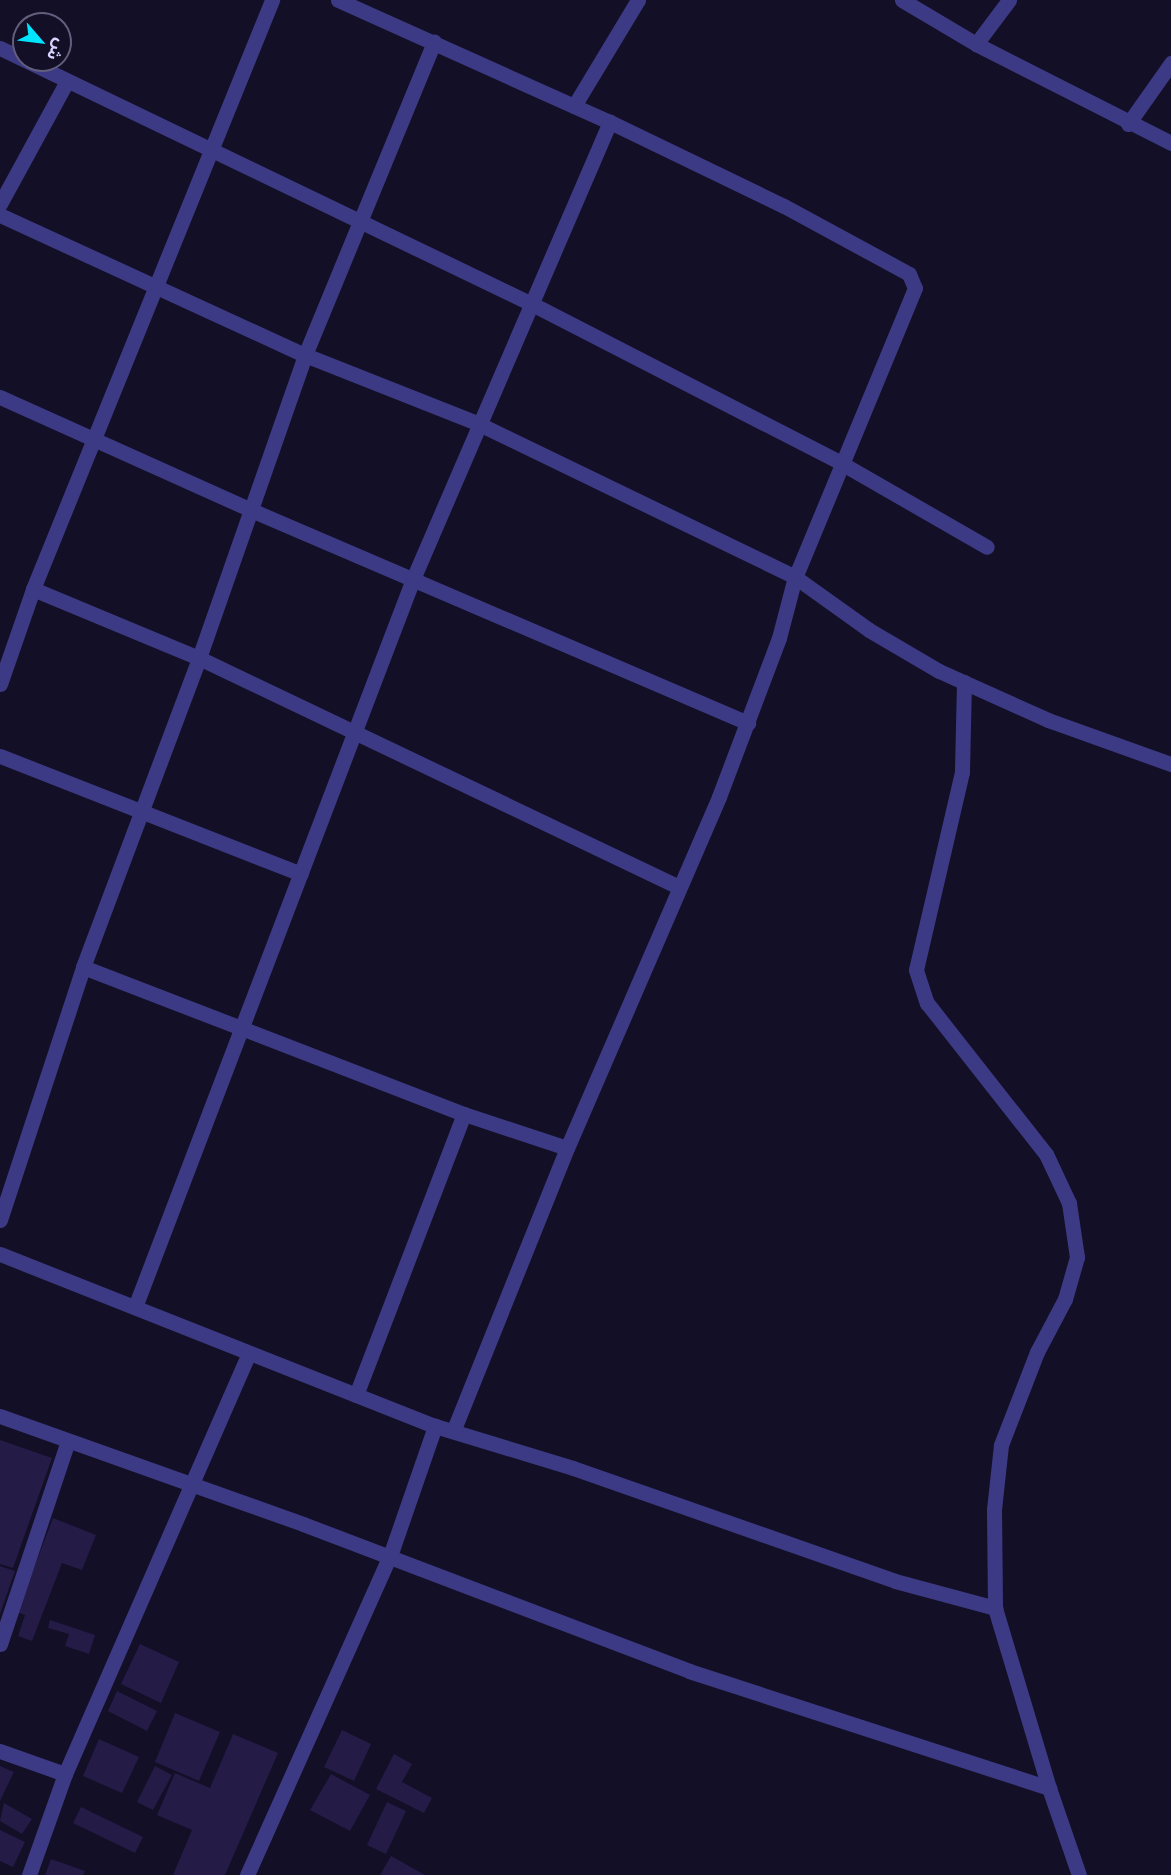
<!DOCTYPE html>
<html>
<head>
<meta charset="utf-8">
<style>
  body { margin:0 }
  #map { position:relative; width:1171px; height:1875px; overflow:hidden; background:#130f26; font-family:"Fira Sans Condensed","Noto Sans Arabic",sans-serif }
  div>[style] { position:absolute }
  .building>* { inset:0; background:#241b47 }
  .minor>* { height:15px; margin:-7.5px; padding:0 7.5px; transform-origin:7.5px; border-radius:7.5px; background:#3d3a85 }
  span { translate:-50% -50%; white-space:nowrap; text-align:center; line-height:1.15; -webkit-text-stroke:5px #130f26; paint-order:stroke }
  .north { position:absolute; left:12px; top:12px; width:60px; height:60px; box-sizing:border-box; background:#130f26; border:2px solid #625e7d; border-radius:50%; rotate:118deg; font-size:16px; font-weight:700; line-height:24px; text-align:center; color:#d9d4ff }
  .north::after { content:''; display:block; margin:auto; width:21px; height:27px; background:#00e5ff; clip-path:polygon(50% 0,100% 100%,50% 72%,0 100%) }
</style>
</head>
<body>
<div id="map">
  <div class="building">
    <i style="clip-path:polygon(0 1440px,52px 1458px,13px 1568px,0 1564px)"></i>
    <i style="clip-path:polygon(53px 1518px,96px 1535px,82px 1570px,62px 1563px,32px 1641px,18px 1636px,25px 1615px,17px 1612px)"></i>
    <i style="clip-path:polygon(0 1566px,15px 1571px,0 1614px)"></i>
    <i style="clip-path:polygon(50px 1620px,95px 1635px,89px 1654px,65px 1646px,69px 1634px,48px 1628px)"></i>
    <i style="clip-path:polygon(140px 1644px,179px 1662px,161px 1703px,121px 1684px)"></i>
    <i style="clip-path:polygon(117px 1691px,157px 1711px,147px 1731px,108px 1711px)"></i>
    <i style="clip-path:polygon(175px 1713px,220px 1732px,199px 1781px,155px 1762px)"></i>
    <i style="clip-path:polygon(342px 1730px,371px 1744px,354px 1781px,324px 1767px)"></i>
    <i style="clip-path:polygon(233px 1734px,278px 1753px,225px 1875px,173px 1875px,192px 1830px,157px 1815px,175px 1773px,210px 1788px)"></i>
    <i style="clip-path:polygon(99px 1739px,139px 1757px,122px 1793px,83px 1776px)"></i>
    <i style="clip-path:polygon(394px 1754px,412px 1764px,402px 1782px,432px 1798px,424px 1813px,376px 1789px)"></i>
    <i style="clip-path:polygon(0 1766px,14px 1772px,0 1801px)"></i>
    <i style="clip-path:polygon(155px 1766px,172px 1775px,153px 1810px,137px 1802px)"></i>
    <i style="clip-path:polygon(331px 1774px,370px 1795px,350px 1831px,310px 1810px)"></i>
    <i style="clip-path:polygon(387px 1802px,406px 1811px,386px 1854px,367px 1845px)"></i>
    <i style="clip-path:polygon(4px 1803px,32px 1819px,22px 1834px,0 1821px)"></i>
    <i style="clip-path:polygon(81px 1807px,143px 1837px,135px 1853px,73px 1823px)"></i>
    <i style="clip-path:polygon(0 1830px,25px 1842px,13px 1867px,0 1861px)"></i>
    <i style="clip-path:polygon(391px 1856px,425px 1875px,380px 1875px)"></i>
    <i style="clip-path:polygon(51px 1859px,85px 1871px,83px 1875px,45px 1875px)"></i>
  </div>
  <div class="minor">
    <i style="left:338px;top:0;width:298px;rotate:24.2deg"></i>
    <i style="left:610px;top:122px;width:193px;rotate:25.8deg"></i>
    <i style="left:784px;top:206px;width:142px;rotate:28.5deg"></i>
    <i style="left:909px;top:274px;width:15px;rotate:67deg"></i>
    <i style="left:915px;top:288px;width:313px;rotate:112.5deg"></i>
    <i style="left:795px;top:577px;width:63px;rotate:104.7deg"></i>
    <i style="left:779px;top:638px;width:170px;rotate:110.7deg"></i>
    <i style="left:719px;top:797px;width:382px;rotate:113.4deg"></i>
    <i style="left:567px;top:1148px;width:305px;rotate:111.9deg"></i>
    <i style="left:902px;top:0;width:86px;rotate:30.7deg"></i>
    <i style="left:976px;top:44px;width:219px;rotate:26.9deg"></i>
    <i style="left:976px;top:44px;width:55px;rotate:-53.1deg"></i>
    <i style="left:0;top:48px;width:593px;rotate:25.7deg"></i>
    <i style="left:534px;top:305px;width:345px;rotate:27.2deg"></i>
    <i style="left:841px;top:463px;width:168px;rotate:29.9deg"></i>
    <i style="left:574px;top:106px;width:124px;rotate:-58.9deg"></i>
    <i style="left:1128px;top:124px;width:75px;rotate:-54.8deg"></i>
    <i style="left:0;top:204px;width:138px;rotate:-61.4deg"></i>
    <i style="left:0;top:215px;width:336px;rotate:24.7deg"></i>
    <i style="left:305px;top:355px;width:187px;rotate:21.6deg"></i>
    <i style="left:479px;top:424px;width:351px;rotate:25.8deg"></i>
    <i style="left:795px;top:577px;width:91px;rotate:35.6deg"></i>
    <i style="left:869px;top:630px;width:81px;rotate:30.4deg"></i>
    <i style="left:939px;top:671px;width:120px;rotate:24.2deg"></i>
    <i style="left:1048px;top:720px;width:131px;rotate:19.7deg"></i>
    <i style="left:0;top:397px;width:275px;rotate:24.2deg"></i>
    <i style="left:251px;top:510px;width:541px;rotate:23.2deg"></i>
    <i style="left:33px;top:589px;width:180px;rotate:22.6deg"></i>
    <i style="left:199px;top:658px;width:532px;rotate:25.51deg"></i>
    <i style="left:964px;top:682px;width:90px;rotate:91.3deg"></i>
    <i style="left:962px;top:772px;width:203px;rotate:103.1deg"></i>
    <i style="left:916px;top:970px;width:35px;rotate:72deg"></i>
    <i style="left:927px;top:1003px;width:192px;rotate:51.8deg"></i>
    <i style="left:1046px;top:1154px;width:54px;rotate:64.9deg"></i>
    <i style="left:1069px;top:1203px;width:55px;rotate:81.6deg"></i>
    <i style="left:1077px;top:1257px;width:44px;rotate:105.9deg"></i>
    <i style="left:1065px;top:1299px;width:60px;rotate:117.8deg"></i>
    <i style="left:1037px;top:1352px;width:100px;rotate:111.2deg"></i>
    <i style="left:1001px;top:1445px;width:64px;rotate:96.2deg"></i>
    <i style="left:994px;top:1509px;width:99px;rotate:89.4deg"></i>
    <i style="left:995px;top:1608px;width:188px;rotate:73.3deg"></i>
    <i style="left:1049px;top:1788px;width:92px;rotate:71deg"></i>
    <i style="left:0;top:684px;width:101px;rotate:-70.8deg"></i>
    <i style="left:33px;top:589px;width:636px;rotate:-67.91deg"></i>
    <i style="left:0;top:756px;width:323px;rotate:21.4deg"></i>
    <i style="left:83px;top:967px;width:408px;rotate:21.1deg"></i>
    <i style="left:464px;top:1114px;width:108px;rotate:18.3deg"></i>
    <i style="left:0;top:1220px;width:266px;rotate:-71.8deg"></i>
    <i style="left:83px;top:967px;width:330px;rotate:-69.4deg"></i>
    <i style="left:199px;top:658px;width:321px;rotate:-70.7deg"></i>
    <i style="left:305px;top:355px;width:339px;rotate:-67.6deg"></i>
    <i style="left:0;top:1254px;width:468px;rotate:21.6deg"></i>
    <i style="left:435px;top:1426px;width:144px;rotate:16.9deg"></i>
    <i style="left:573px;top:1468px;width:341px;rotate:19.3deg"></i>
    <i style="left:895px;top:1581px;width:104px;rotate:15.1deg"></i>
    <i style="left:135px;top:1307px;width:779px;rotate:-69.1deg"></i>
    <i style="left:413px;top:579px;width:498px;rotate:-66.7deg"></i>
    <i style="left:356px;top:1395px;width:301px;rotate:-69deg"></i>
    <i style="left:0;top:1416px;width:322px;rotate:19.6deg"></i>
    <i style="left:303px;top:1524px;width:413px;rotate:20.8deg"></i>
    <i style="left:689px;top:1671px;width:379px;rotate:18deg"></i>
    <i style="left:0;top:1644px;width:214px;rotate:-71.5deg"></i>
    <i style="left:0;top:1751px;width:69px;rotate:19.5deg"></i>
    <i style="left:29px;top:1875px;width:107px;rotate:-70.4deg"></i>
    <i style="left:65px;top:1774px;width:459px;rotate:-66.4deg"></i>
    <i style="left:247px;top:1875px;width:350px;rotate:-65.9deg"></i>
    <i style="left:390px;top:1556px;width:138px;rotate:-70.9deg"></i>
  </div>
  <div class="north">ش</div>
</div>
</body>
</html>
